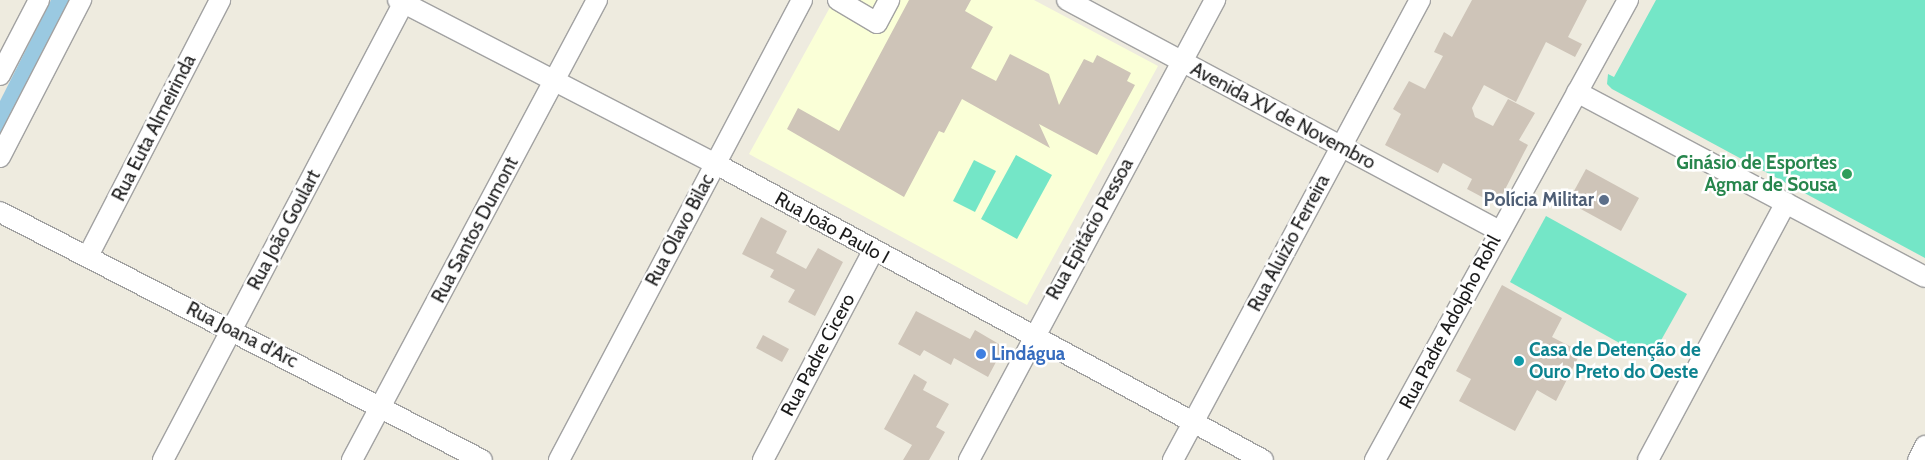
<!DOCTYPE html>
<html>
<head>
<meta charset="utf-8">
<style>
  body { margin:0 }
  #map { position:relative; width:1925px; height:460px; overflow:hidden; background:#eeebdf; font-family:Cabin,sans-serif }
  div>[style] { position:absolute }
  .education>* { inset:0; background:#faffd7 }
  .pitch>* { inset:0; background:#74e6c7 }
  .water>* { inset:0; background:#9ac9e1 }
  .building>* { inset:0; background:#cec4b8 }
  .roads { filter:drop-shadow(1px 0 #a2a2a2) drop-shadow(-1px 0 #a2a2a2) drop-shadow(0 1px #a2a2a2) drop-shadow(0 -1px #a2a2a2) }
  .minor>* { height:20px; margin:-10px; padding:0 10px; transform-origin:10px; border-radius:10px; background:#fff }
  .dots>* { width:14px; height:14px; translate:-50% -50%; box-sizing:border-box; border:2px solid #fff; border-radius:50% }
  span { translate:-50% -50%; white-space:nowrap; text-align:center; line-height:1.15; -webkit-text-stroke:5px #fff; paint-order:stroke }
  .street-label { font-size:19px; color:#1b1b1b }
  .leisure-label { font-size:19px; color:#27864d; font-weight:700 }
  .right { translate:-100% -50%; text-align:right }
  .service-label { font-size:19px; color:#4e5e75; font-weight:700 }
  .culture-label { font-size:19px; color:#0d838f; font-weight:700 }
  .left { translate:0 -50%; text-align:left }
  .shop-label { font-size:19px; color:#366cbe; font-weight:700 }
</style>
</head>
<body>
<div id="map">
  <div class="education">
    <i style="clip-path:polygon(834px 0,1034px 0,1158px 66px,1027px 305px,749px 154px)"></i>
  </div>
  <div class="pitch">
    <i style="clip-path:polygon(1656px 0,1925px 0,1925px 258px,1612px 89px,1607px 84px,1608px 74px,1614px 77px)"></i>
    <i style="clip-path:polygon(1016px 155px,1052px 175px,1017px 239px,981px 219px)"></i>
    <i style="clip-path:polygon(974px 160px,996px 171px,975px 212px,953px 201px)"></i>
    <i style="clip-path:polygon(1546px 216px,1687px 294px,1650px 360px,1510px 282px)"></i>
  </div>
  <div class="water">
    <i style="clip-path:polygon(51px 0,73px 0,0 141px,0 101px)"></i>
  </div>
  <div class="building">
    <i style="clip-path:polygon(909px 0,971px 0,965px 11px,993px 27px,971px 68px,996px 81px,1010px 54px,1049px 74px,1059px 105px,1084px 59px,1093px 63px,1097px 55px,1131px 73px,1127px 81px,1135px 85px,1097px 155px,1039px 124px,1050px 148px,962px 99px,944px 133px,939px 131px,904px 197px,787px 129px,798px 108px,839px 131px)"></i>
    <i style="clip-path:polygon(1472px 0,1587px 0,1568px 37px,1582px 44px,1575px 57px,1546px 42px,1516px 102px,1484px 85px,1472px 108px,1475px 117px,1493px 126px,1508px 99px,1535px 113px,1519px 140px,1528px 145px,1497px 205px,1467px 189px,1472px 179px,1443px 163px,1438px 173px,1385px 145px,1401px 114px,1393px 109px,1409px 81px,1425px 89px,1443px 56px,1434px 52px,1444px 32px,1452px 37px)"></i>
    <i style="clip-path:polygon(1586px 169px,1639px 198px,1621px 231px,1568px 202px)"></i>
    <i style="clip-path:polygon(761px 217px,787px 231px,776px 253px,806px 269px,818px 248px,843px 262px,815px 316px,788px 302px,795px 290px,770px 277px,774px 270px,742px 254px)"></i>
    <i style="clip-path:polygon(1502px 285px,1562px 318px,1552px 337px,1581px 352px,1556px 401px,1537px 390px,1515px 431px,1459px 401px,1471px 379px,1456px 371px)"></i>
    <i style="clip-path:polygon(916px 311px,970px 339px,975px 330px,1004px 347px,988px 377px,954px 358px,951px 365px,924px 350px,920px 356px,898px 344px)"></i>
    <i style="clip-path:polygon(763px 335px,789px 349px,782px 362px,756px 348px)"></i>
    <i style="clip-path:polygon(914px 374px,927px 382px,923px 390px,949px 404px,936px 427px,945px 432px,929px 460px,903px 460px,912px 445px,884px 429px)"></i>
  </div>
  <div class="roads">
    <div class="minor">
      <i style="left:398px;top:0;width:358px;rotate:27.3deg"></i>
      <i style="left:716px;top:164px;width:622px;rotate:28.42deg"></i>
      <i style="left:838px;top:0;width:45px;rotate:30.5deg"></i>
      <i style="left:877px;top:23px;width:26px;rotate:-62deg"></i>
      <i style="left:1067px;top:0;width:490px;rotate:28.1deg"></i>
      <i style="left:0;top:75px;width:85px;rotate:-62.5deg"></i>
      <i style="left:1577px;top:92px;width:394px;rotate:28deg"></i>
      <i style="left:0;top:157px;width:177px;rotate:-62.7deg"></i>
      <i style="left:0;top:212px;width:542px;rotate:27.23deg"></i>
      <i style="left:88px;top:256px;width:288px;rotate:-62.7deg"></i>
      <i style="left:163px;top:460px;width:520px;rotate:-62.25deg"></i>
      <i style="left:352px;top:460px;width:521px;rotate:-61.96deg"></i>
      <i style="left:559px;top:460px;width:520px;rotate:-62.15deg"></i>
      <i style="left:763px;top:460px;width:236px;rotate:-62.2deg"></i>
      <i style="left:969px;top:460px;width:522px;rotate:-61.86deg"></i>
      <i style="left:1173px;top:460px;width:522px;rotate:-61.77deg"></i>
      <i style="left:1375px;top:460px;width:525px;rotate:-61.19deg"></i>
      <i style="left:1648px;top:460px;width:292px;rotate:-61.8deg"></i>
      <i style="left:1918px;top:460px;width:16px;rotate:-63deg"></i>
    </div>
  </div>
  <div class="dots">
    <i style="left:1847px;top:174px;background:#2e9e5b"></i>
    <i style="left:1604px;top:200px;background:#5c6f8a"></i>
    <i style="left:981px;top:354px;background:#3f7fe0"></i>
    <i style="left:1519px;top:361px;background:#0f9aa8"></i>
  </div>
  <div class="street-label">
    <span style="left:1283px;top:116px;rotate:28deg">Avenida XV de Novembro</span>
    <span style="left:154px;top:128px;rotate:-63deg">Rua Euta Almeirinda</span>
    <span style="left:832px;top:228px;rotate:29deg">Rua João Paulo I</span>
    <span style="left:1090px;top:229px;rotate:-61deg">Rua Epitácio Pessoa</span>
    <span style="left:284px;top:230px;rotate:-62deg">Rua João Goulart</span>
    <span style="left:475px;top:230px;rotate:-62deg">Rua Santos Dumont</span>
    <span style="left:680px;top:230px;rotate:-62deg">Rua Olavo Bilac</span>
    <span style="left:1289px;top:243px;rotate:-62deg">Rua Aluizio Ferreira</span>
    <span style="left:1450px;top:322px;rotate:-62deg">Rua Padre Adolpho Rohl</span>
    <span style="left:242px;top:335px;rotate:27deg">Rua Joana d'Arc</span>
    <span style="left:818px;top:355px;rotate:-62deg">Rua Padre Cicero</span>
  </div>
  <div class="leisure-label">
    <span class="right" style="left:1837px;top:174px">Ginásio de Esportes<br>Agmar de Sousa</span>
  </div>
  <div class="service-label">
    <span class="right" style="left:1594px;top:200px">Polícia Militar</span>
  </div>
  <div class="culture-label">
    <span class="left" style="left:1529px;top:361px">Casa de Detenção de<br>Ouro Preto do Oeste</span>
  </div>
  <div class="shop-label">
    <span class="left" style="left:991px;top:354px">Lindágua</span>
  </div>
</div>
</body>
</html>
